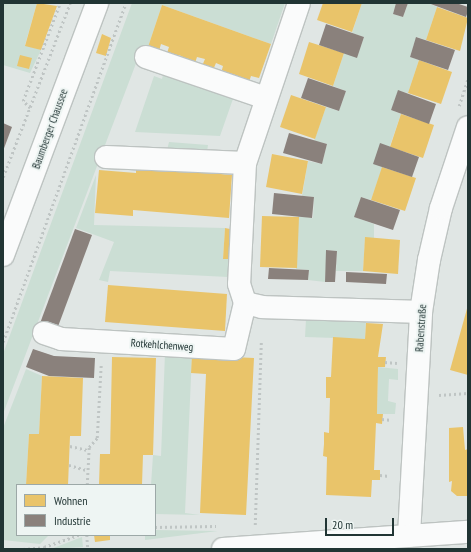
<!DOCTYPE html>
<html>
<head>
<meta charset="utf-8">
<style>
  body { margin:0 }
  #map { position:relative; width:471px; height:552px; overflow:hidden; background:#e0e6e4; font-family:"PT Sans Narrow",sans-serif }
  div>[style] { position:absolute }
  .green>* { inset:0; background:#cbded4 }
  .homes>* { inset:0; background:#e9c46a }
  .industry>* { inset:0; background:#8a817c }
  .path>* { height:2.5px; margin-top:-1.25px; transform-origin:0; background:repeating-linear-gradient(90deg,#bfc5c4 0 2px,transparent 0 5px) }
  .roads { filter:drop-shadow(1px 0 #bdc3c1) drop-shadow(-1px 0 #bdc3c1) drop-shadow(0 1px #bdc3c1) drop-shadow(0 -1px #bdc3c1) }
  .street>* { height:22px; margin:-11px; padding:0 11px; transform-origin:11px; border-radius:11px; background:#fafbfb }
  .secondary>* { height:22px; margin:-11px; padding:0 11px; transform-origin:11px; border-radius:11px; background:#fafbfb }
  span { translate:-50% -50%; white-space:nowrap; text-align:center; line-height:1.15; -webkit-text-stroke:4px #eef5f3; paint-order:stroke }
  .street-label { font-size:11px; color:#213534 }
  .frame { position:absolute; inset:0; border:4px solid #213534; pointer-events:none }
  .legend { position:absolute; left:16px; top:484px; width:140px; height:52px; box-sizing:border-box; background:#eef5f3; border:1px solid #9ca8a7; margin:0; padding:5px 7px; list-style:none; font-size:12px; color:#213534 }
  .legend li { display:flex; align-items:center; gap:8px; height:20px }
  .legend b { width:20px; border:1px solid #9ca8a7 }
  .scale { position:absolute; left:325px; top:518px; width:69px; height:18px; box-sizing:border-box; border:2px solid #213534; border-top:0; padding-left:5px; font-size:12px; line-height:14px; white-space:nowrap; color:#213534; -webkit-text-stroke:3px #eef5f3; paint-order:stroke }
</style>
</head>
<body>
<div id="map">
  <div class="green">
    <i style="clip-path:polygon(3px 3px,37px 3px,25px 45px,41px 50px,30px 73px,3px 65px)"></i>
    <i style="clip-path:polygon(132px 3px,285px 3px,271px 44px,162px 5px,148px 47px,143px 45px,3px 414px,3px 354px)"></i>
    <i style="clip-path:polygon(362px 3px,396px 3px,393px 14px,403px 17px,408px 3px,428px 3px,437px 7px,426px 40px,417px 37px,413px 47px,410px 57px,419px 60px,408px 93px,398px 91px,391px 110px,401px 114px,371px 200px,361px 197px,355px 217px,374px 224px,374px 238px,365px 238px,363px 271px,336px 271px,337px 251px,327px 250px,325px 282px,308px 280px,309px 270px,296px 269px,298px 216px,313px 218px,314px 197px,302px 196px,308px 161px,322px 164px,327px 144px,314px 141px,326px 107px,339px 111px,342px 102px,346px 91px,333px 86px,344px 53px,357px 57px,364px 37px,352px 33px)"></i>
    <i style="clip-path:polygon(164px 71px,234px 96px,220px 136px,135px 132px,154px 76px,162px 79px)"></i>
    <i style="clip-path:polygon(169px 142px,208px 145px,207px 152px,167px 150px)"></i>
    <i style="clip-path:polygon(96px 175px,94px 225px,225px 228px,223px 258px,229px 259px,228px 277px,110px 271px,108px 282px,99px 280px,114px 242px,76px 228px)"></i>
    <i style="clip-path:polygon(306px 319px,366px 321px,365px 339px,305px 337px)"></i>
    <i style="clip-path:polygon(165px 353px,192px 355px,185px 513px,200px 515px,155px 514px,155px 485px,151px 485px,153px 455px,161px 456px)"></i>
    <i style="clip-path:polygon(378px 367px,398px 369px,398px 380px,389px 379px,388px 401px,396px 403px,395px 414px,377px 414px)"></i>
    <i style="clip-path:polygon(26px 369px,42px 376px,39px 434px,29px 434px,26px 485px,17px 485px,17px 535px,49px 535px,40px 544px,3px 540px,3px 428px)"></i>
    <i style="clip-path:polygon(155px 530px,218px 531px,145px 540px,145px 535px,155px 535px)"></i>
    <i style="clip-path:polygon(82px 537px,83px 547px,51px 549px)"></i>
  </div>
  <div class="homes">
    <i style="clip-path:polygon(37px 3px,57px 6px,41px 50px,25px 46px)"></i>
    <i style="clip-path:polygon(323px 3px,362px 3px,352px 32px,317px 20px)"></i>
    <i style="clip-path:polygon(162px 5px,271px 44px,259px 78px,251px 76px,249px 82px,233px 74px,232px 77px,221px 73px,223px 66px,216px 63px,213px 70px,202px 66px,205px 59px,197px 57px,195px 63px,179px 55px,178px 57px,167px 53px,169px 47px,161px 44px,159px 51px,148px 47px)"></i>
    <i style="clip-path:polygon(437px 7px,468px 18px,460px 51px,426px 40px)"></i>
    <i style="clip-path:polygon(102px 34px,111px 38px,106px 56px,96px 53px)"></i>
    <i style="clip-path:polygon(309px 42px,344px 53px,333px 86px,299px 74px)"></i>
    <i style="clip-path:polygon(20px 55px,32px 58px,29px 69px,17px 66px)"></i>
    <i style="clip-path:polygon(419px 60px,452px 72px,441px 104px,408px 93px)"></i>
    <i style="clip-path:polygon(291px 95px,326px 107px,315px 139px,280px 127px)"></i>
    <i style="clip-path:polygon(401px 114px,434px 125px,423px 158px,390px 147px)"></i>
    <i style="clip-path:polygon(272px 154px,308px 161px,302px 194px,266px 187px)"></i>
    <i style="clip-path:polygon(136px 167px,232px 175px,229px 218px,133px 210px,133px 216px,95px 213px,99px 170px,136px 173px)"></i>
    <i style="clip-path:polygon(382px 167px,416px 178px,405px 211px,371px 200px)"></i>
    <i style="clip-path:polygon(262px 216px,299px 217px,297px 268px,260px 267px)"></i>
    <i style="clip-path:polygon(225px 228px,230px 229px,229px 259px,223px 259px)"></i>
    <i style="clip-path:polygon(365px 237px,400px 240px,398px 274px,363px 271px)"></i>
    <i style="clip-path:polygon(108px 285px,227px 294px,225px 331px,105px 322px)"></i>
    <i style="clip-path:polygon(468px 305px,468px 375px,450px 370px)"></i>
    <i style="clip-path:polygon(366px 323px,383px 324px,378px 357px,386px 357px,385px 367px,378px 367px,377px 414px,383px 414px,382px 424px,376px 423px,374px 470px,380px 470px,380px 480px,372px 480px,371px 497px,326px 495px,327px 457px,323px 456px,324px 444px,324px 432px,329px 433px,330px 398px,326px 398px,326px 377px,331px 377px,333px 337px,365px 339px)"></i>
    <i style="clip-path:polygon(192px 355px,254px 358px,246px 515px,200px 513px,206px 374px,191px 373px)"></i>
    <i style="clip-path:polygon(112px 357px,156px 358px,153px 455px,143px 455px,142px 485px,99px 485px,100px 454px,110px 454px)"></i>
    <i style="clip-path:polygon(42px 376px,83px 378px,81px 436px,70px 436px,68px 485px,26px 485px,29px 434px,39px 434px)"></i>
    <i style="clip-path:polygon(463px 427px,465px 450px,468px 449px,468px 496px,457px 496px,451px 491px,452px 481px,449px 482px,449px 428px)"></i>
    <i style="clip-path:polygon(94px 535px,110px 535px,110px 540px,95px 542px)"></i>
  </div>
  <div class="industry">
    <i style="clip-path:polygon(396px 3px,408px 3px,403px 17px,393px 14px)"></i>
    <i style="clip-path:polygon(428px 3px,456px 3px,468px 7px,468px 11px,466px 17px)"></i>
    <i style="clip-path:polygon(326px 24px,364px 37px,357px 58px,319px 45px)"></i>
    <i style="clip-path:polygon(416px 37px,455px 50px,448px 70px,410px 57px)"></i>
    <i style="clip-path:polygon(308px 78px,346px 91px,339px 111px,301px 98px)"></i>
    <i style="clip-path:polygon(398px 90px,436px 104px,429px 124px,391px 110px)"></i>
    <i style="clip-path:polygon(3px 123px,12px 127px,3px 151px)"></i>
    <i style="clip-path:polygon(289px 133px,327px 144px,322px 164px,283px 153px)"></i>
    <i style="clip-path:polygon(380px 143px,419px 157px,412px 177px,373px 164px)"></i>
    <i style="clip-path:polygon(274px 193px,314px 197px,312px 218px,272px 214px)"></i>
    <i style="clip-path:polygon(361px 197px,400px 210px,393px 230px,354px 217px)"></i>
    <i style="clip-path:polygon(75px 229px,92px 235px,56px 332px,39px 326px)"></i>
    <i style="clip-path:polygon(326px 250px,337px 251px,335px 282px,325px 282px)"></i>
    <i style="clip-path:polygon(269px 268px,309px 270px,308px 280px,268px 279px)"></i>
    <i style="clip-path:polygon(346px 272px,387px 274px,386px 284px,346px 282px)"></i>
    <i style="clip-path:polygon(33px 349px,54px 356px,95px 358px,94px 378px,49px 376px,26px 367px)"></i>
  </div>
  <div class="path">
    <i style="left:459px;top:106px;width:28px;rotate:-72deg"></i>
    <i style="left:30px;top:108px;width:10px;rotate:-135deg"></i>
    <i style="left:23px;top:101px;width:105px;rotate:-69.3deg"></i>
    <i style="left:3px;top:177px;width:186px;rotate:-68.9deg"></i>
    <i style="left:3px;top:342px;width:361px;rotate:-70.1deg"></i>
    <i style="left:385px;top:362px;width:12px;rotate:5deg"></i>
    <i style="left:439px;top:395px;width:29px;rotate:-4deg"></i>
    <i style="left:382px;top:419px;width:10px;rotate:6deg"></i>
    <i style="left:70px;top:446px;width:18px;rotate:13deg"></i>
    <i style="left:69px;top:465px;width:19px;rotate:16deg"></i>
    <i style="left:380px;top:475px;width:9px;rotate:6deg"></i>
    <i style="left:87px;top:485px;width:38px;rotate:-87deg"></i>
    <i style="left:89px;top:447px;width:12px;rotate:-48deg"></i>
    <i style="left:97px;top:438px;width:75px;rotate:-86.9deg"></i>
    <i style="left:255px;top:525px;width:183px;rotate:-88.1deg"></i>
    <i style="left:155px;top:527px;width:61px;rotate:-0.9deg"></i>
    <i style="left:87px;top:535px;width:14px;rotate:86deg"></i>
    <i style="left:23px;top:549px;width:21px;rotate:-5deg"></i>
    <i style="left:44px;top:547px;width:37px;rotate:-19deg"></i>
  </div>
  <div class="roads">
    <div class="street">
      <i style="left:299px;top:3px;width:169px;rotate:108.6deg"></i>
      <i style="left:245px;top:163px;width:121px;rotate:92.8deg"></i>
      <i style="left:239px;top:284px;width:20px;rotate:72deg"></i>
      <i style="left:245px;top:303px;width:17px;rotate:13deg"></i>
      <i style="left:262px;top:307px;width:159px;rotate:1.8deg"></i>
      <i style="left:146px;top:57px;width:127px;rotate:18.9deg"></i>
      <i style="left:106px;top:157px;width:139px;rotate:2.5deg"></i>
      <i style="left:44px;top:333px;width:18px;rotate:19deg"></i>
      <i style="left:61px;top:339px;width:173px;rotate:3.3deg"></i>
      <i style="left:234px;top:349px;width:47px;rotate:-76.6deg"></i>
      <i style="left:409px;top:536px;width:224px;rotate:-86.9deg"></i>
      <i style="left:421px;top:312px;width:53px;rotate:-81.3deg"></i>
      <i style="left:429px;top:260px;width:53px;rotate:-77deg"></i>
      <i style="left:441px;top:208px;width:85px;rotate:-71.6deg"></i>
      <i style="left:223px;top:549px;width:246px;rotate:-4deg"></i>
    </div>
    <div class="secondary">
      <i style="left:3px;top:255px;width:269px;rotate:-69.5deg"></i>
    </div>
  </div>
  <div class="street-label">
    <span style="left:50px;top:129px;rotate:-70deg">Baumberger Chaussee</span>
    <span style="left:421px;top:328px;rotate:-86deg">Rabenstraße</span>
    <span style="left:162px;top:345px;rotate:4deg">Rotkehlchenweg</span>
  </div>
  <div class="frame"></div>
  <ul class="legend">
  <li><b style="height:11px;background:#e9c46a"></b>Wohnen</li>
  <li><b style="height:11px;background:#8a817c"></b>Industrie</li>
  </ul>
  <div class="scale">20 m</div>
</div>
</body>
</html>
